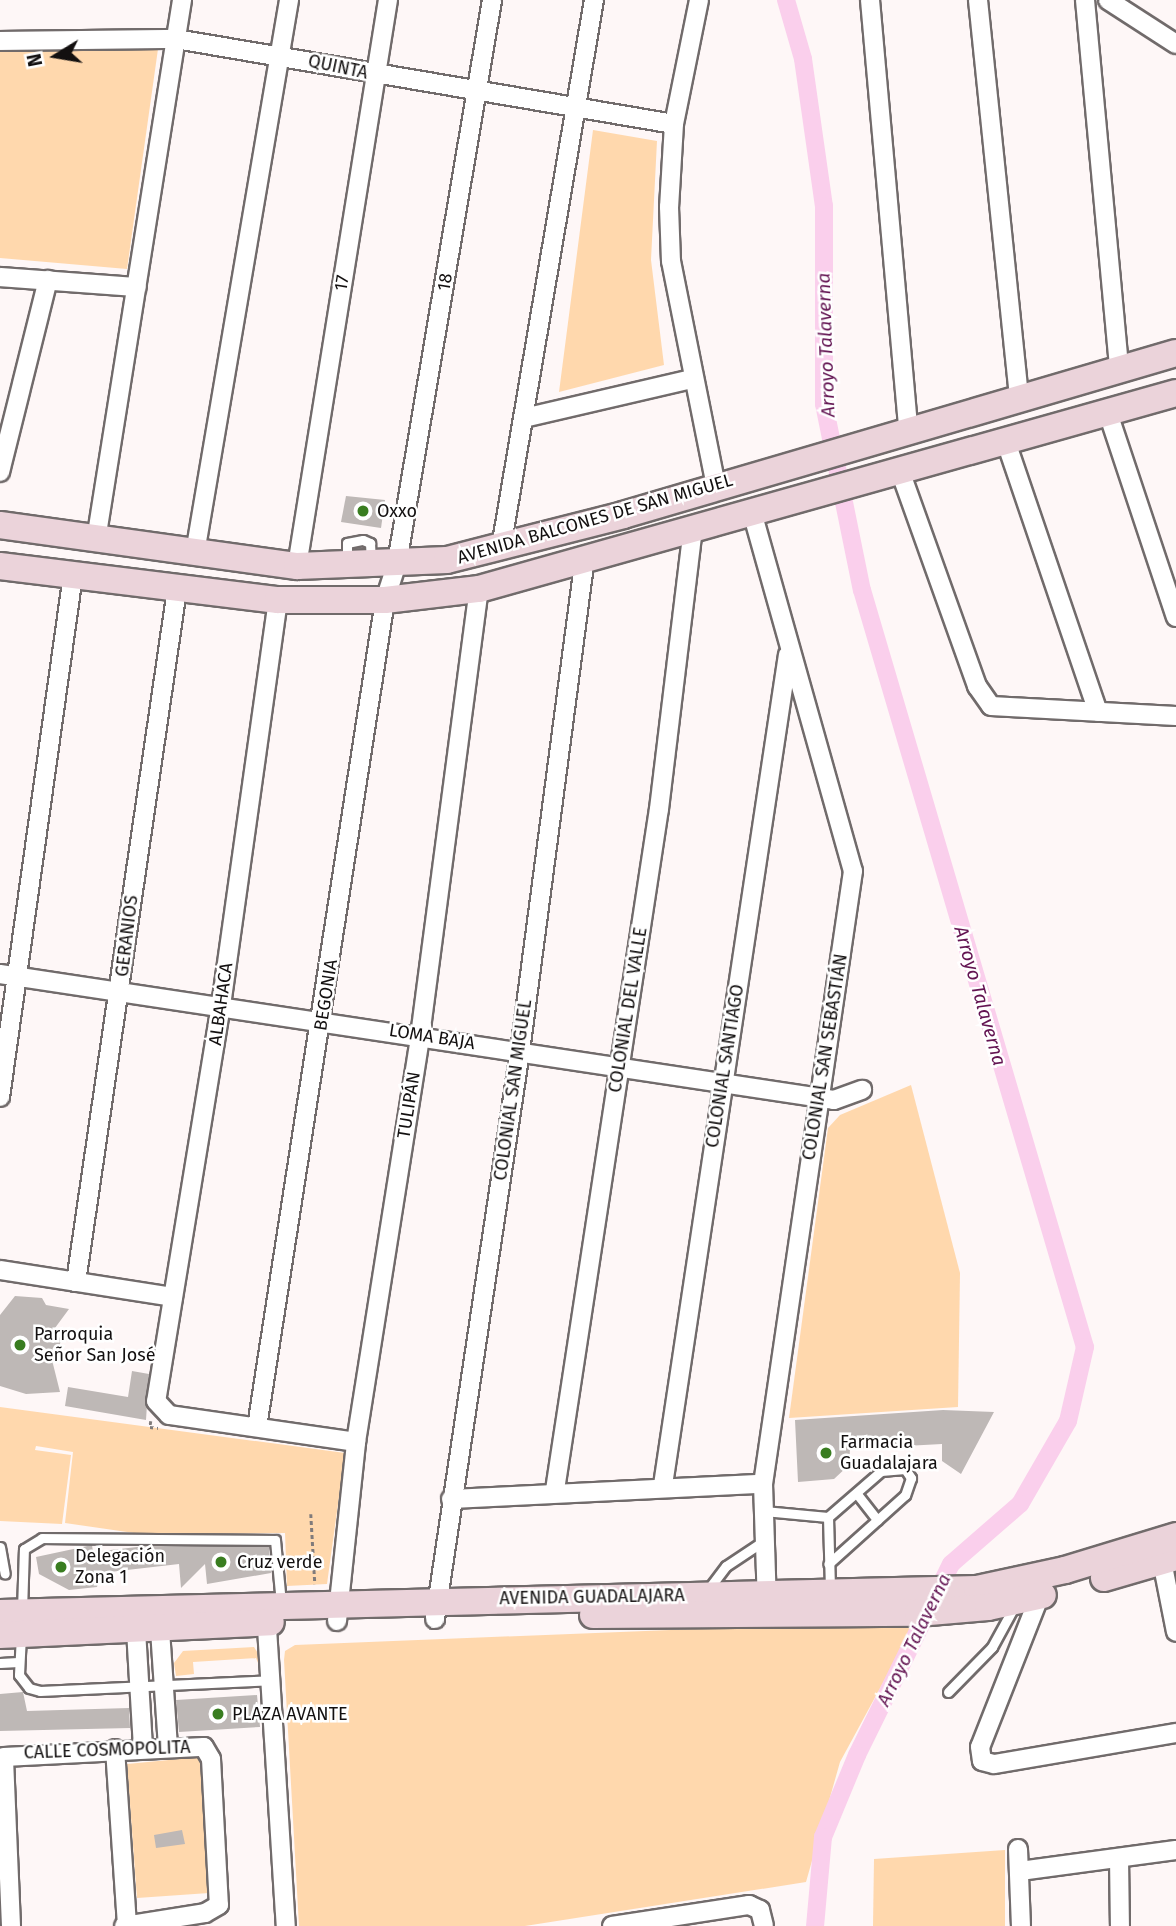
<!DOCTYPE html>
<html>
<head>
<meta charset="utf-8">
<style>
  body { margin:0 }
  #map { position:relative; width:1176px; height:1926px; overflow:hidden; background:#fef7f7; font-family:"Fira Sans",sans-serif }
  div>[style] { position:absolute }
  .green>* { inset:0; background:#ffd8ad }
  .canal>* { height:18px; margin:-9px; padding:0 9px; transform-origin:9px; border-radius:9px; background:#facfec }
  .building>* { inset:0; background:#beb8b6 }
  .path>* { height:2.5px; margin-top:-1.25px; transform-origin:0; background:repeating-linear-gradient(90deg,#807b7b 0 3.5px,transparent 0 7px) }
  .roads { filter:drop-shadow(2px 0 #716b6b) drop-shadow(-2px 0 #716b6b) drop-shadow(0 2px #716b6b) drop-shadow(0 -2px #716b6b) }
  .lane>* { height:9px; margin:-4.5px; padding:0 4.5px; transform-origin:4.5px; border-radius:4.5px; background:#fff }
  .street>* { height:18px; margin:-9px; padding:0 9px; transform-origin:9px; border-radius:9px; background:#fff }
  .secondary>* { height:26px; margin:-13px; padding:0 13px; transform-origin:13px; border-radius:13px; background:#ebd3da }
  .dots>* { width:19px; height:19px; translate:-50% -50%; box-sizing:border-box; border:4px solid #fff; border-radius:50% }
  span { translate:-50% -50%; white-space:nowrap; text-align:center; line-height:1.15; -webkit-text-stroke:5px #fff; paint-order:stroke }
  .street-label { font-size:18px; color:#131010 }
  .poi-label { font-size:18px; color:#131010 }
  .left { translate:0 -50%; text-align:left }
  .water-label { font-size:19px; color:#631452; font-style:italic }
  .north { position:absolute; left:21px; top:21px; width:70px; height:70px; -webkit-text-stroke:5px #fff; paint-order:stroke; rotate:259deg; font-size:19px; font-weight:700; line-height:28px; text-align:center; color:#131010 }
  .north::after { content:''; display:block; margin:auto; width:24px; height:32px; background:#131010; clip-path:polygon(50% 0,100% 100%,50% 72%,0 100%) }
</style>
</head>
<body>
<div id="map">
  <div class="green">
    <i style="clip-path:polygon(158px 49px,127px 269px,0 258px,0 50px)"></i>
    <i style="clip-path:polygon(593px 130px,657px 141px,651px 260px,664px 365px,559px 392px)"></i>
    <i style="clip-path:polygon(911px 1085px,960px 1273px,958px 1407px,789px 1418px,828px 1128px,840px 1115px)"></i>
    <i style="clip-path:polygon(0 1407px,345px 1453px,327px 1584px,287px 1586px,285px 1533px,141px 1534px,65px 1523px,73px 1452px,36px 1446px,35px 1450px,71px 1455px,62px 1524px,0 1521px)"></i>
    <i style="clip-path:polygon(917px 1620px,840px 1762px,806px 1882px,525px 1926px,299px 1926px,284px 1660px,285px 1651px,295px 1645px)"></i>
    <i style="clip-path:polygon(254px 1647px,266px 1666px,260px 1668px,256px 1658px,193px 1662px,194px 1674px,176px 1676px,174px 1663px,183px 1651px)"></i>
    <i style="clip-path:polygon(200px 1757px,209px 1893px,137px 1898px,127px 1764px)"></i>
    <i style="clip-path:polygon(1005px 1850px,1005px 1926px,873px 1926px,874px 1859px)"></i>
  </div>
  <div class="canal">
    <i style="left:786px;top:0;width:61px;rotate:73.9deg"></i>
    <i style="left:803px;top:59px;width:148px;rotate:81.9deg"></i>
    <i style="left:824px;top:206px;width:198px;rotate:90deg"></i>
    <i style="left:824px;top:404px;width:190px;rotate:78.5deg"></i>
    <i style="left:862px;top:590px;width:789px;rotate:73.59deg"></i>
    <i style="left:1085px;top:1347px;width:76px;rotate:102.9deg"></i>
    <i style="left:1068px;top:1421px;width:96px;rotate:120deg"></i>
    <i style="left:1020px;top:1504px;width:91px;rotate:139deg"></i>
    <i style="left:951px;top:1564px;width:213px;rotate:116.2deg"></i>
    <i style="left:857px;top:1755px;width:89px;rotate:112.5deg"></i>
    <i style="left:823px;top:1837px;width:89px;rotate:95.1deg"></i>
  </div>
  <div class="building">
    <i style="clip-path:polygon(346px 496px,385px 500px,381px 528px,341px 522px)"></i>
    <i style="clip-path:polygon(15px 1296px,42px 1298px,46px 1305px,69px 1309px,55px 1328px,61px 1341px,53px 1364px,60px 1392px,26px 1394px,0 1386px,0 1315px)"></i>
    <i style="clip-path:polygon(132px 1371px,149px 1374px,146px 1420px,65px 1406px,68px 1387px,128px 1397px)"></i>
    <i style="clip-path:polygon(943px 1410px,994px 1412px,961px 1474px,942px 1461px,942px 1444px,850px 1449px,849px 1465px,834px 1479px,798px 1482px,795px 1420px)"></i>
    <i style="clip-path:polygon(92px 1545px,93px 1552px,146px 1546px,269px 1547px,271px 1573px,207px 1584px,205px 1564px,181px 1588px,179px 1564px,101px 1573px,97px 1587px,69px 1590px,39px 1574px,36px 1557px)"></i>
    <i style="clip-path:polygon(23px 1692px,27px 1711px,129px 1708px,130px 1728px,0 1731px,0 1694px)"></i>
    <i style="clip-path:polygon(257px 1695px,260px 1727px,179px 1732px,176px 1700px)"></i>
    <i style="clip-path:polygon(182px 1830px,185px 1844px,156px 1848px,154px 1835px)"></i>
  </div>
  <div class="path">
    <i style="left:151px;top:1421px;width:6px;rotate:99deg"></i>
    <i style="left:150px;top:1427px;width:8px;rotate:7deg"></i>
    <i style="left:311px;top:1514px;width:70px;rotate:86.7deg"></i>
  </div>
  <div class="roads">
    <div class="lane">
      <i style="left:347px;top:562px;width:19px;rotate:-90deg"></i>
      <i style="left:347px;top:543px;width:16px;rotate:-11deg"></i>
      <i style="left:363px;top:540px;width:8px;rotate:23deg"></i>
      <i style="left:370px;top:543px;width:17px;rotate:87deg"></i>
      <i style="left:857px;top:1494px;width:33px;rotate:52deg"></i>
      <i style="left:764px;top:1511px;width:64px;rotate:5.4deg"></i>
      <i style="left:828px;top:1517px;width:70px;rotate:-41deg"></i>
      <i style="left:881px;top:1471px;width:24px;rotate:-5deg"></i>
      <i style="left:905px;top:1469px;width:11px;rotate:56deg"></i>
      <i style="left:911px;top:1478px;width:18px;rotate:109deg"></i>
      <i style="left:905px;top:1495px;width:103px;rotate:138.1deg"></i>
      <i style="left:828px;top:1517px;width:71px;rotate:88.4deg"></i>
      <i style="left:0;top:1547px;width:27px;rotate:80deg"></i>
      <i style="left:707px;top:1591px;width:31px;rotate:-53deg"></i>
      <i style="left:726px;top:1566px;width:47px;rotate:-33.7deg"></i>
      <i style="left:22px;top:1611px;width:62px;rotate:-88.2deg"></i>
      <i style="left:24px;top:1549px;width:21px;rotate:-31deg"></i>
      <i style="left:42px;top:1538px;width:233px;rotate:0.5deg"></i>
      <i style="left:275px;top:1540px;width:63px;rotate:84.6deg"></i>
      <i style="left:21px;top:1635px;width:40px;rotate:92.9deg"></i>
      <i style="left:19px;top:1675px;width:16px;rotate:52deg"></i>
      <i style="left:29px;top:1688px;width:11px;rotate:15deg"></i>
      <i style="left:40px;top:1691px;width:230px;rotate:-2.7deg"></i>
      <i style="left:0;top:1663px;width:18px;rotate:-3deg"></i>
      <i style="left:948px;top:1692px;width:63px;rotate:-45.6deg"></i>
      <i style="left:992px;top:1647px;width:48px;rotate:-61.3deg"></i>
    </div>
    <div class="street">
      <i style="left:699px;top:0;width:126px;rotate:101.4deg"></i>
      <i style="left:674px;top:124px;width:83px;rotate:93.4deg"></i>
      <i style="left:669px;top:207px;width:54px;rotate:87.9deg"></i>
      <i style="left:671px;top:261px;width:229px;rotate:78.7deg"></i>
      <i style="left:870px;top:0;width:431px;rotate:84.9deg"></i>
      <i style="left:978px;top:0;width:399px;rotate:84.1deg"></i>
      <i style="left:1085px;top:0;width:371px;rotate:84.7deg"></i>
      <i style="left:1108px;top:0;width:81px;rotate:32.9deg"></i>
      <i style="left:0;top:41px;width:176px;rotate:-0.7deg"></i>
      <i style="left:176px;top:39px;width:505px;rotate:9.69deg"></i>
      <i style="left:0;top:277px;width:137px;rotate:4.2deg"></i>
      <i style="left:1107px;top:410px;width:218px;rotate:71.6deg"></i>
      <i style="left:524px;top:418px;width:172px;rotate:-13.1deg"></i>
      <i style="left:1005px;top:439px;width:288px;rotate:71.2deg"></i>
      <i style="left:899px;top:468px;width:232px;rotate:70.3deg"></i>
      <i style="left:977px;top:686px;width:24px;rotate:55deg"></i>
      <i style="left:991px;top:706px;width:185px;rotate:3.1deg"></i>
      <i style="left:0;top:472px;width:198px;rotate:-76deg"></i>
      <i style="left:752px;top:512px;width:373px;rotate:74.3deg"></i>
      <i style="left:853px;top:871px;width:620px;rotate:98.35deg"></i>
      <i style="left:763px;top:1484px;width:120px;rotate:88.1deg"></i>
      <i style="left:96px;top:540px;width:547px;rotate:-80.95deg"></i>
      <i style="left:501px;top:548px;width:556px;rotate:-80.37deg"></i>
      <i style="left:195px;top:553px;width:561px;rotate:-80.35deg"></i>
      <i style="left:297px;top:566px;width:573px;rotate:-80.87deg"></i>
      <i style="left:278px;top:600px;width:409px;rotate:98deg"></i>
      <i style="left:221px;top:1005px;width:401px;rotate:99.3deg"></i>
      <i style="left:156px;top:1401px;width:19px;rotate:47deg"></i>
      <i style="left:169px;top:1415px;width:189px;rotate:8.2deg"></i>
      <i style="left:0;top:974px;width:843px;rotate:8.59deg"></i>
      <i style="left:834px;top:1100px;width:30px;rotate:-20deg"></i>
      <i style="left:0;top:1097px;width:527px;rotate:-82.04deg"></i>
      <i style="left:0;top:1270px;width:175px;rotate:8.9deg"></i>
      <i style="left:76px;top:1282px;width:699px;rotate:-81.7deg"></i>
      <i style="left:257px;top:1427px;width:837px;rotate:-81.2deg"></i>
      <i style="left:385px;top:600px;width:39px;rotate:-72deg"></i>
      <i style="left:397px;top:563px;width:571px;rotate:-80.42deg"></i>
      <i style="left:663px;top:1485px;width:839px;rotate:-81.44deg"></i>
      <i style="left:555px;top:1490px;width:689px;rotate:-81.32deg"></i>
      <i style="left:659px;top:809px;width:281px;rotate:-83.1deg"></i>
      <i style="left:451px;top:1499px;width:312px;rotate:-2.8deg"></i>
      <i style="left:1162px;top:1561px;width:72px;rotate:78.8deg"></i>
      <i style="left:1040px;top:1595px;width:163px;rotate:111.5deg"></i>
      <i style="left:980px;top:1747px;width:14px;rotate:82deg"></i>
      <i style="left:982px;top:1761px;width:12px;rotate:14deg"></i>
      <i style="left:994px;top:1764px;width:185px;rotate:-9.7deg"></i>
      <i style="left:266px;top:1612px;width:315px;rotate:86.4deg"></i>
      <i style="left:435px;top:1619px;width:574px;rotate:-81.49deg"></i>
      <i style="left:520px;top:1051px;width:495px;rotate:-82.5deg"></i>
      <i style="left:337px;top:1621px;width:180px;rotate:-83.9deg"></i>
      <i style="left:356px;top:1442px;width:411px;rotate:-81deg"></i>
      <i style="left:420px;top:1036px;width:451px;rotate:-82.5deg"></i>
      <i style="left:136px;top:1630px;width:118px;rotate:86.6deg"></i>
      <i style="left:160px;top:1630px;width:117px;rotate:86.1deg"></i>
      <i style="left:115px;top:1749px;width:177px;rotate:86.1deg"></i>
      <i style="left:1018px;top:1849px;width:77px;rotate:87.8deg"></i>
      <i style="left:1119px;top:1858px;width:68px;rotate:89.2deg"></i>
      <i style="left:1020px;top:1871px;width:157px;rotate:-7.7deg"></i>
      <i style="left:11px;top:1926px;width:169px;rotate:-92.4deg"></i>
      <i style="left:4px;top:1757px;width:200px;rotate:-2.9deg"></i>
      <i style="left:204px;top:1747px;width:14px;rotate:60deg"></i>
      <i style="left:211px;top:1759px;width:146px;rotate:86.9deg"></i>
      <i style="left:219px;top:1905px;width:16px;rotate:150deg"></i>
      <i style="left:205px;top:1913px;width:82px;rotate:170.9deg"></i>
      <i style="left:612px;top:1926px;width:139px;rotate:-8.7deg"></i>
      <i style="left:749px;top:1905px;width:12px;rotate:24deg"></i>
      <i style="left:760px;top:1910px;width:16px;rotate:76deg"></i>
    </div>
    <div class="secondary">
      <i style="left:0;top:525px;width:300px;rotate:7.9deg"></i>
      <i style="left:297px;top:566px;width:150px;rotate:-2.3deg"></i>
      <i style="left:447px;top:560px;width:182px;rotate:-14.3deg"></i>
      <i style="left:623px;top:515px;width:576px;rotate:-16.33deg"></i>
      <i style="left:0;top:566px;width:280px;rotate:7deg"></i>
      <i style="left:278px;top:600px;width:107px"></i>
      <i style="left:385px;top:600px;width:95px;rotate:-6.7deg"></i>
      <i style="left:479px;top:589px;width:724px;rotate:-15.71deg"></i>
      <i style="left:1104px;top:1578px;width:75px;rotate:-16.3deg"></i>
      <i style="left:0;top:1613px;width:977px;rotate:-1.41deg"></i>
      <i style="left:977px;top:1589px;width:90px;rotate:-12.2deg"></i>
      <i style="left:1065px;top:1570px;width:116px;rotate:-17deg"></i>
      <i style="left:593px;top:1615px;width:325px;rotate:-0.4deg"></i>
      <i style="left:918px;top:1613px;width:70px;rotate:-4.9deg"></i>
      <i style="left:988px;top:1607px;width:56px;rotate:-12.3deg"></i>
      <i style="left:0;top:1635px;width:271px;rotate:-2.7deg"></i>
    </div>
  </div>
  <div class="dots">
    <i style="left:363px;top:511px;background:#397d20"></i>
    <i style="left:20px;top:1345px;background:#397d20"></i>
    <i style="left:826px;top:1453px;background:#397d20"></i>
    <i style="left:221px;top:1562px;background:#397d20"></i>
    <i style="left:61px;top:1567px;background:#397d20"></i>
    <i style="left:218px;top:1714px;background:#397d20"></i>
  </div>
  <div class="street-label">
    <span style="left:338px;top:67px;rotate:12deg">QUINTA</span>
    <span style="left:445px;top:282px;rotate:-81deg">18</span>
    <span style="left:342px;top:283px;rotate:-81deg">17</span>
    <span style="left:595px;top:519px;rotate:-16deg">AVENIDA BALCONES DE SAN MIGUEL</span>
    <span style="left:127px;top:936px;rotate:-83deg">GERANIOS</span>
    <span style="left:326px;top:995px;rotate:-81deg">BEGONIA</span>
    <span style="left:221px;top:1004px;rotate:-82deg">ALBAHACA</span>
    <span style="left:628px;top:1010px;rotate:-81deg">COLONIAL DEL VALLE</span>
    <span style="left:432px;top:1037px;rotate:9deg">LOMA BAJA</span>
    <span style="left:825px;top:1057px;rotate:-81deg">COLONIAL SAN SEBASTIÁN</span>
    <span style="left:725px;top:1066px;rotate:-81deg">COLONIAL SANTIAGO</span>
    <span style="left:513px;top:1090px;rotate:-82deg">COLONIAL SAN MIGUEL</span>
    <span style="left:409px;top:1105px;rotate:-81deg">TULIPÁN</span>
    <span style="left:592px;top:1597px;rotate:-1deg">AVENIDA GUADALAJARA</span>
    <span style="left:107px;top:1750px;rotate:-2deg">CALLE COSMOPOLITA</span>
  </div>
  <div class="poi-label">
    <span class="left" style="left:377px;top:511px">Oxxo</span>
    <span class="left" style="left:34px;top:1345px">Parroquia<br>Señor San José</span>
    <span class="left" style="left:840px;top:1453px">Farmacia<br>Guadalajara</span>
    <span class="left" style="left:75px;top:1567px">Delegación<br>Zona 1</span>
    <span class="left" style="left:237px;top:1562px">Cruz verde</span>
    <span class="left" style="left:232px;top:1714px">PLAZA AVANTE</span>
  </div>
  <div class="water-label">
    <span style="left:826px;top:345px;rotate:-92deg">Arroyo Talaverna</span>
    <span style="left:980px;top:996px;rotate:74deg">Arroyo Talaverna</span>
    <span style="left:914px;top:1640px;rotate:-64deg">Arroyo Talaverna</span>
  </div>
  <div class="north">N</div>
</div>
</body>
</html>
